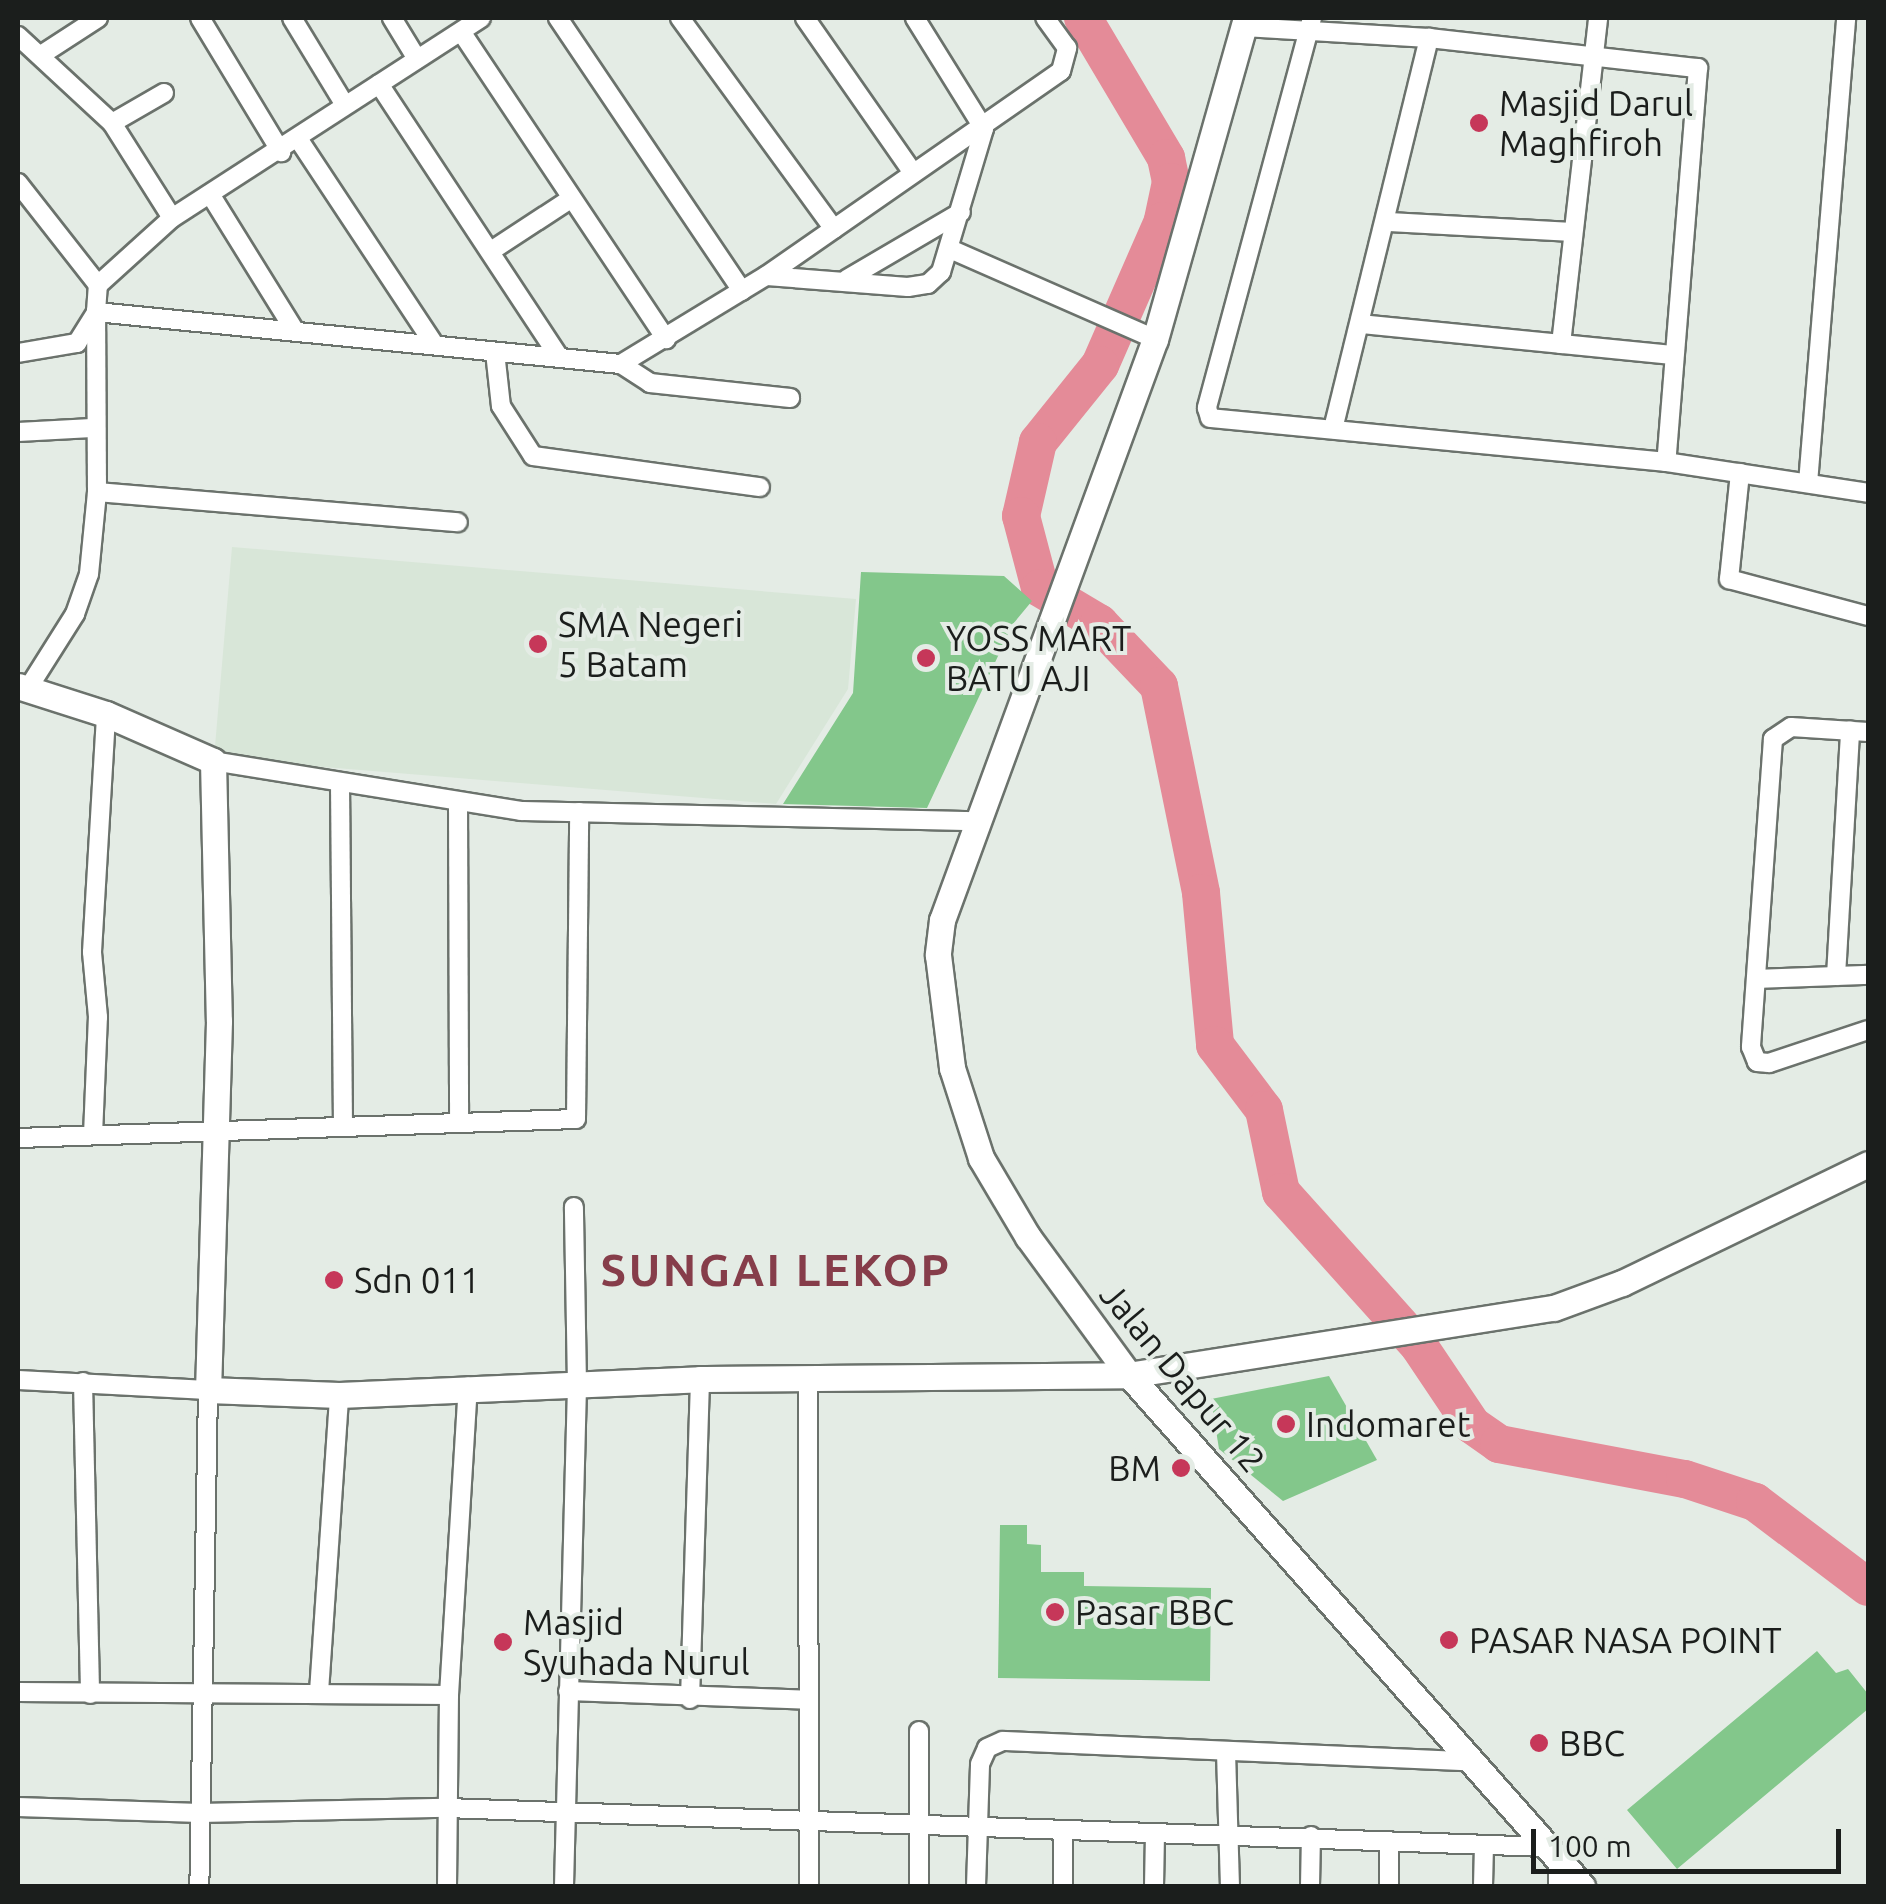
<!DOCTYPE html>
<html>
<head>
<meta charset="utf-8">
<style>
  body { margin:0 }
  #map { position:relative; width:1886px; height:1904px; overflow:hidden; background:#e4ece5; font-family:Ubuntu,sans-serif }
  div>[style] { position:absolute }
  .built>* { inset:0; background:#d8e6d8 }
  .river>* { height:38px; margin:-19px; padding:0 19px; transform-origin:19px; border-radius:19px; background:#e48b98 }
  .building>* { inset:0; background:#83c78b }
  .roads { filter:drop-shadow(2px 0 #6b726c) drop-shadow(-2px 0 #6b726c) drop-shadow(0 2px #6b726c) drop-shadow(0 -2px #6b726c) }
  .street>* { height:18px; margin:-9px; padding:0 9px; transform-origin:9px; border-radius:9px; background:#fff }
  .secondary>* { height:25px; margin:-12.5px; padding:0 12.5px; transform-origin:12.5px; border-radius:12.5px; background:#fff }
  .dots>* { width:28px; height:28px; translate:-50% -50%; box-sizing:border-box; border:5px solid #e4ece5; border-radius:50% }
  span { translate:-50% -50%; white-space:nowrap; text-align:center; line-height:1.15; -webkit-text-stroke:8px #e4ece5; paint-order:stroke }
  .poi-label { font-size:35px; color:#1b1e1c }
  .left { translate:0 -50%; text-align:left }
  .right { translate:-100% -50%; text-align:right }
  .street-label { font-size:35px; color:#1b1e1c }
  .district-label { font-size:45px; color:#863d4a; font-weight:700; letter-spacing:2.5px }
  .frame { position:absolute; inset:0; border:20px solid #1b1e1c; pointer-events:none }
  .scale { position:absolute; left:1531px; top:1829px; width:310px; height:45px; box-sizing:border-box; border:5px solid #1b1e1c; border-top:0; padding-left:12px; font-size:30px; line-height:35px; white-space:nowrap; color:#1b1e1c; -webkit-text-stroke:8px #e4ece5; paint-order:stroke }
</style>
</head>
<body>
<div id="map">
  <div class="built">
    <i style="clip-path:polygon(232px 547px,856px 599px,848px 689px,776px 804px,214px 758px)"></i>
  </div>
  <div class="river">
    <i style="left:1083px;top:18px;width:163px;rotate:59.3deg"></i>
    <i style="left:1166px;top:158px;width:25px;rotate:78deg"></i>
    <i style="left:1171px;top:182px;width:40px;rotate:102deg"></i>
    <i style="left:1163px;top:221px;width:157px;rotate:113.6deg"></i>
    <i style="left:1100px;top:365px;width:99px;rotate:128.8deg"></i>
    <i style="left:1038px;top:442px;width:76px;rotate:102.9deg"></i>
    <i style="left:1021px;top:516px;width:74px;rotate:75.2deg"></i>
    <i style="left:1040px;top:588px;width:69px;rotate:30.7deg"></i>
    <i style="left:1099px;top:623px;width:87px;rotate:46.4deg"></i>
    <i style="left:1159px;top:686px;width:211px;rotate:78.5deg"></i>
    <i style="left:1201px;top:893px;width:153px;rotate:84.7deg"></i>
    <i style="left:1215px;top:1045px;width:81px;rotate:53deg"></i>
    <i style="left:1264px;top:1110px;width:84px;rotate:78.3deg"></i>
    <i style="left:1281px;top:1192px;width:207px;rotate:48.1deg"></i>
    <i style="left:1419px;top:1346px;width:95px;rotate:56.1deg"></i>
    <i style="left:1472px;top:1425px;width:33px;rotate:35deg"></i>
    <i style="left:1499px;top:1444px;width:189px;rotate:10.7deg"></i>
    <i style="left:1685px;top:1479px;width:74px;rotate:18.2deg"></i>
    <i style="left:1755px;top:1502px;width:141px;rotate:37deg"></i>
  </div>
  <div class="building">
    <i style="clip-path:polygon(861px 572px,1004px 576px,1032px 601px,1013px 624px,927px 808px,783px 804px,853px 693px)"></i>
    <i style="clip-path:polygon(1329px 1376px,1377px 1460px,1283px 1501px,1219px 1449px,1211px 1399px)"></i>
    <i style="clip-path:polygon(1000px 1525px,1027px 1525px,1027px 1544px,1041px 1545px,1041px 1572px,1084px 1572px,1084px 1586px,1211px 1588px,1210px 1681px,998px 1678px)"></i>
    <i style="clip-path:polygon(1817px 1651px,1836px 1673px,1848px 1669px,1868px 1694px,1868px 1709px,1677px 1869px,1627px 1810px)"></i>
  </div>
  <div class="roads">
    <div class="street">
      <i style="left:200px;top:18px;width:157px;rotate:58.8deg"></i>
      <i style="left:292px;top:18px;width:102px;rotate:58.7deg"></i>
      <i style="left:392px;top:18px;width:48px;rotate:58.6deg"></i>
      <i style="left:558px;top:18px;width:329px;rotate:56deg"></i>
      <i style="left:680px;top:18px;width:261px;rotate:53.9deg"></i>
      <i style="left:805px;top:18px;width:189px;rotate:55.1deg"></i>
      <i style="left:1312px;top:18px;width:404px;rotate:105.1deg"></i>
      <i style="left:1207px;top:408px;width:10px;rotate:73deg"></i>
      <i style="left:1210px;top:418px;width:458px;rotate:5.5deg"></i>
      <i style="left:1666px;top:462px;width:204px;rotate:8.7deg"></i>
      <i style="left:1244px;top:27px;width:185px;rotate:3.4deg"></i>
      <i style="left:1429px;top:38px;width:271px;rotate:6.4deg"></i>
      <i style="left:1698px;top:68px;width:395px;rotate:94.6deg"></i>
      <i style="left:462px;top:33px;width:368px;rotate:56.3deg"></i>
      <i style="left:18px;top:36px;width:128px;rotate:42.8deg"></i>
      <i style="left:112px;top:123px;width:112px;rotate:57.7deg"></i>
      <i style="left:41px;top:55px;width:68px;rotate:-33deg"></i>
      <i style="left:379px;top:84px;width:327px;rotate:56.6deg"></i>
      <i style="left:112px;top:123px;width:60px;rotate:-30deg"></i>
      <i style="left:299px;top:140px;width:241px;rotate:56.5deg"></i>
      <i style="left:18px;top:183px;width:130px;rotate:51.9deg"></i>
      <i style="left:210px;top:194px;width:161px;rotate:58.2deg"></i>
      <i style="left:1389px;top:222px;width:184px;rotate:3.1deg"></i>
      <i style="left:494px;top:249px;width:90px;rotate:-33.2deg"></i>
      <i style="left:950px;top:249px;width:224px;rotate:23.7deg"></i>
      <i style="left:767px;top:276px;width:141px;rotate:4.5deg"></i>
      <i style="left:908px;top:287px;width:20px;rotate:-9deg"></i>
      <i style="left:928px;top:284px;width:18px;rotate:-43deg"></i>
      <i style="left:941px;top:272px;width:149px;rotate:-73.3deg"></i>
      <i style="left:984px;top:129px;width:131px;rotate:-121.9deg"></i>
      <i style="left:847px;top:279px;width:132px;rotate:-30.4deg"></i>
      <i style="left:1361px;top:324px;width:314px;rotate:5.7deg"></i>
      <i style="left:1561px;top:344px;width:328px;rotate:-83.5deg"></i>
      <i style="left:495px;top:352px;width:54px;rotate:83.7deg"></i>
      <i style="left:501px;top:406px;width:59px;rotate:57.4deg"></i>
      <i style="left:533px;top:456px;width:229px;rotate:7.8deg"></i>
      <i style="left:18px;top:353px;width:60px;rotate:-9.6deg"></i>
      <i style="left:77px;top:343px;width:36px;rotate:-58deg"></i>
      <i style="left:96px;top:312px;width:27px;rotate:-86deg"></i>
      <i style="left:98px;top:285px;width:100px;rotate:-42.2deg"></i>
      <i style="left:172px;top:218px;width:368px;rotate:-32.9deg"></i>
      <i style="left:621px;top:364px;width:35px;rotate:33deg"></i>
      <i style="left:650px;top:383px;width:141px;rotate:6.1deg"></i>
      <i style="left:1333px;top:429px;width:403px;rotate:-76.2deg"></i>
      <i style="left:18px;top:432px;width:74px;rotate:-3.1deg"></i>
      <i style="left:1740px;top:473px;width:107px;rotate:95.9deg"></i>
      <i style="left:1729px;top:579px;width:144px;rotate:14.9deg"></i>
      <i style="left:1808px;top:483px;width:467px;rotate:-85.3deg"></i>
      <i style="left:97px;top:492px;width:362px;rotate:4.8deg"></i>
      <i style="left:27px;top:690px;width:90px;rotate:-57.7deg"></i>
      <i style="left:75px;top:614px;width:42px;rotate:-70.7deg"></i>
      <i style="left:89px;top:574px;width:82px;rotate:-84.4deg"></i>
      <i style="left:97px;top:492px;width:180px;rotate:-90.3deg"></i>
      <i style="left:96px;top:312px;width:528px;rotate:5.66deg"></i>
      <i style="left:621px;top:364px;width:170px;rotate:-31.3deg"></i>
      <i style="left:766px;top:276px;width:359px;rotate:-34.8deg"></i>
      <i style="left:1061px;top:71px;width:24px;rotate:-75deg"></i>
      <i style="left:1067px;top:48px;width:37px;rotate:-126deg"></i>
      <i style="left:1868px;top:732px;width:77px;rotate:-176.3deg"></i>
      <i style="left:1791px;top:727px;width:22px;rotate:146deg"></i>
      <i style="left:1773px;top:739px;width:309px;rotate:94.1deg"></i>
      <i style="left:1751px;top:1047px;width:16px;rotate:68deg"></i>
      <i style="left:1757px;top:1062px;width:12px;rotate:5deg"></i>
      <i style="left:1769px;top:1063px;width:104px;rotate:-18.4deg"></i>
      <i style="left:213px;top:761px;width:312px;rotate:9.2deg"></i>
      <i style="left:521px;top:811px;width:457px;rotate:1.3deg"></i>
      <i style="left:340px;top:783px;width:344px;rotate:89.5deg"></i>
      <i style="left:458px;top:802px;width:321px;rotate:89.8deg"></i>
      <i style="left:1836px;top:976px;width:246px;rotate:-86.7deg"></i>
      <i style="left:1757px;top:979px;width:111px;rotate:-2.1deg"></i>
      <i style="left:93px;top:1135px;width:118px;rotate:-87.6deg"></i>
      <i style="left:98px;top:1017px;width:65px;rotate:-95.3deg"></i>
      <i style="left:92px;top:952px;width:238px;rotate:-86.6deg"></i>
      <i style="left:18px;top:1138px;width:558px;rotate:-1.95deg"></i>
      <i style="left:576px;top:1119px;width:307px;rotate:-89.4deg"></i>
      <i style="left:808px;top:1377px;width:509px;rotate:89.89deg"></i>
      <i style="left:18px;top:1380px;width:190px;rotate:3deg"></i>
      <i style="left:208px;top:1390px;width:496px;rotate:91deg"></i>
      <i style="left:83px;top:1382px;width:312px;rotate:88.7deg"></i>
      <i style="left:568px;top:1691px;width:240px;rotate:2.1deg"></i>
      <i style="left:18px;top:1692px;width:431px;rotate:0.4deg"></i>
      <i style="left:319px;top:1692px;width:298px;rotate:-86.1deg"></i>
      <i style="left:690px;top:1699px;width:320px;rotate:-88.2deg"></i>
      <i style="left:1226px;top:1752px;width:134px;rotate:88.3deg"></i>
      <i style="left:18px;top:1807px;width:182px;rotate:1.9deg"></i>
      <i style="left:200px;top:1813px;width:246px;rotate:-1.2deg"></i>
      <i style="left:446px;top:1808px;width:1101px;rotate:2.03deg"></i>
      <i style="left:1063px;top:1831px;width:55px;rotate:90deg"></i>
      <i style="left:1558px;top:1860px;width:26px;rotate:90deg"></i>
      <i style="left:447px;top:1886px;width:191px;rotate:-89.4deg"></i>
      <i style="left:449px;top:1695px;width:309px;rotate:-86.5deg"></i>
      <i style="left:564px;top:1886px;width:501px;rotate:-88.51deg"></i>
      <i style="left:577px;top:1385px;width:178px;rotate:-91deg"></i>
      <i style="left:919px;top:1886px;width:155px;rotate:-90deg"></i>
      <i style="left:976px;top:1886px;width:122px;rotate:-88.1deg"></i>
      <i style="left:980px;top:1764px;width:17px;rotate:-66deg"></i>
      <i style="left:987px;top:1748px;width:17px;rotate:-24deg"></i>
      <i style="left:1003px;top:1741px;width:466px;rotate:2.5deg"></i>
      <i style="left:1154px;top:1886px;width:52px;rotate:-88.9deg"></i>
      <i style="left:1310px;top:1886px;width:50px;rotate:-88.9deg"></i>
      <i style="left:1389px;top:1886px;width:45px;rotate:-90deg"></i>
      <i style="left:1483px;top:1886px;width:40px;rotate:-88.6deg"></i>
    </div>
    <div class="secondary">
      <i style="left:1246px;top:18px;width:334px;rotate:105.8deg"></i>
      <i style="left:1155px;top:339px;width:619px;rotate:110.13deg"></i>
      <i style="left:942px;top:920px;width:35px;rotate:97deg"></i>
      <i style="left:938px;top:955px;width:114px;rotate:82.9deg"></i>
      <i style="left:952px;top:1068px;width:95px;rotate:72.1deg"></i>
      <i style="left:981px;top:1158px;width:92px;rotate:59.3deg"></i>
      <i style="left:1028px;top:1237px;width:171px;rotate:53.8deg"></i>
      <i style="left:1129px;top:1375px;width:683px;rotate:48.44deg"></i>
      <i style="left:18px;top:686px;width:92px;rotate:17.7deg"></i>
      <i style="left:106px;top:714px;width:117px;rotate:23.7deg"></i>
      <i style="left:213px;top:761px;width:260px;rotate:88.7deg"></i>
      <i style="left:219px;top:1021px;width:369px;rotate:91.7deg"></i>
      <i style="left:208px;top:1390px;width:131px;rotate:2.2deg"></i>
      <i style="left:339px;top:1395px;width:361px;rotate:-2.5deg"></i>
      <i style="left:700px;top:1379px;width:429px;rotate:-0.5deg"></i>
      <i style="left:1129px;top:1375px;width:430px;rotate:-9deg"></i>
      <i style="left:1554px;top:1308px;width:72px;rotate:-20.2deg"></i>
      <i style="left:1622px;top:1283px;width:273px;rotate:-25.8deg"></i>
    </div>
  </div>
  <div class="dots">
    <i style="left:1479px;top:123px;background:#c63759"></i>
    <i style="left:538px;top:644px;background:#c63759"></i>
    <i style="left:926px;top:658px;background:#c63759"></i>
    <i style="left:334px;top:1280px;background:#c63759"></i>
    <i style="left:1286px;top:1424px;background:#c63759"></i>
    <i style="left:1181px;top:1468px;background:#c63759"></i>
    <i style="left:1055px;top:1612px;background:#c63759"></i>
    <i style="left:1449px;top:1640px;background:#c63759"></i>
    <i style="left:503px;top:1642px;background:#c63759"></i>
    <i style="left:1539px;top:1743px;background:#c63759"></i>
  </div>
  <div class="poi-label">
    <span class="left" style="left:1499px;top:123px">Masjid Darul<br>Maghfiroh</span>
    <span class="left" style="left:558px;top:644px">SMA Negeri<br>5 Batam</span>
    <span class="left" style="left:946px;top:658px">YOSS MART<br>BATU AJI</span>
    <span class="left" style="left:354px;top:1280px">Sdn 011</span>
    <span class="left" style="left:1306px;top:1424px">Indomaret</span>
    <span class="right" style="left:1161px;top:1468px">BM</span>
    <span class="left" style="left:1075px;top:1612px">Pasar BBC</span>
    <span class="left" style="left:523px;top:1642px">Masjid<br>Syuhada Nurul</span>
    <span class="left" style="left:1469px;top:1640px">PASAR NASA POINT</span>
    <span class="left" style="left:1559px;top:1743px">BBC</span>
  </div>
  <div class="street-label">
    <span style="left:1183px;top:1377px;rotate:50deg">Jalan Dapur 12</span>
  </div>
  <div class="district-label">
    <span style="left:776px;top:1270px">SUNGAI LEKOP</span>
  </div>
  <div class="frame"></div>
  <div class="scale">100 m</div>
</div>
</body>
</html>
